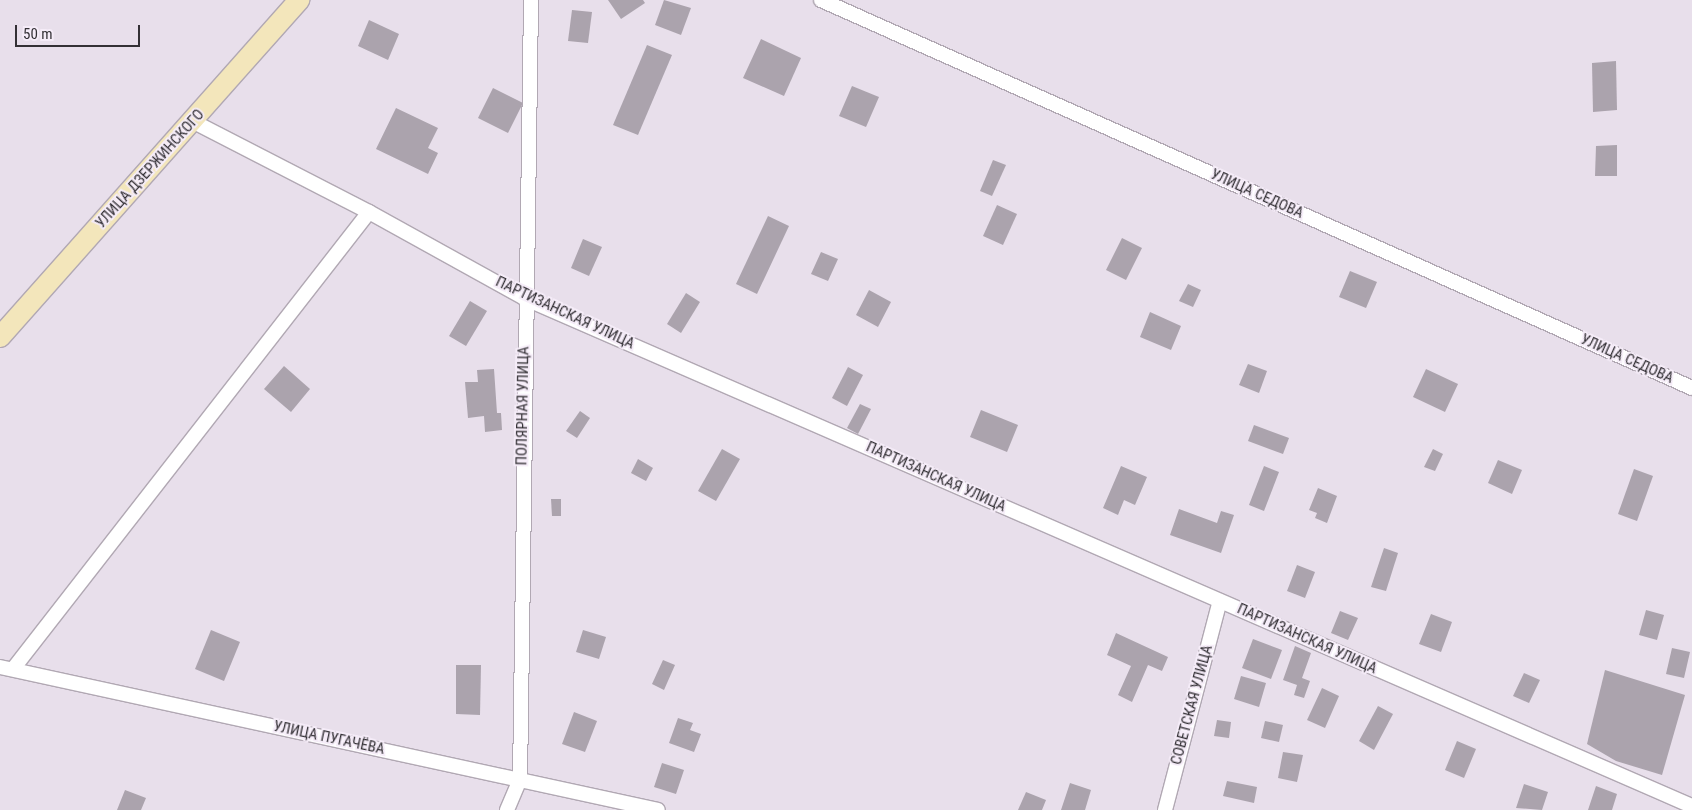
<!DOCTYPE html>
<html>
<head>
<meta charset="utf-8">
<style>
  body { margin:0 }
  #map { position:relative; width:1692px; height:810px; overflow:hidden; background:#e8dfeb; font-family:"Roboto Condensed",sans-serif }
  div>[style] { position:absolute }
  .building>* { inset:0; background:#aba3ad }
  .roads { filter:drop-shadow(1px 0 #b1a8b3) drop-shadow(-1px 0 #b1a8b3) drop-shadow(0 1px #b1a8b3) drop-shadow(0 -1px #b1a8b3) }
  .street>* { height:14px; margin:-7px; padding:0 7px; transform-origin:7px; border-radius:7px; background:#fff }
  .secondary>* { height:20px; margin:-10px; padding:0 10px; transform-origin:10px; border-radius:10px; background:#f3e6bb }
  span { translate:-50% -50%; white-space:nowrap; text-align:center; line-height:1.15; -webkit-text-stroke:4px #f5ecf8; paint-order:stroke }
  .street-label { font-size:15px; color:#333035 }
  .scale { position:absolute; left:15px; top:25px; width:125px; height:22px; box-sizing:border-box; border:2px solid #333035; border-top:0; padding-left:6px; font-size:15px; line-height:18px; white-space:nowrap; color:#333035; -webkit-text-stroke:4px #f5ecf8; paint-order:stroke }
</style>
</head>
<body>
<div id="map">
  <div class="building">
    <i style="clip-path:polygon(608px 0,643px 0,645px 3px,621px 19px)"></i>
    <i style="clip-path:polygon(664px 0,691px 8px,681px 35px,655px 25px)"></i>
    <i style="clip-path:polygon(572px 10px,592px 12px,588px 43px,568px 41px)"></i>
    <i style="clip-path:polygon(369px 20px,399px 34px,388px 60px,358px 46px)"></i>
    <i style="clip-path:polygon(761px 39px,801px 58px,784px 96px,743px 78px)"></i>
    <i style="clip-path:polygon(647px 45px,672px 55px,638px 135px,613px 125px)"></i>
    <i style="clip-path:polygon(1616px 61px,1617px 110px,1593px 112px,1592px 63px)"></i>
    <i style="clip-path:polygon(852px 86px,879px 97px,866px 127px,839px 116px)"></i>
    <i style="clip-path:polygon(493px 88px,523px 103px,508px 133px,478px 118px)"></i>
    <i style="clip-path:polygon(396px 108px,438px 128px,428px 148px,438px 153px,428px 174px,376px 149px)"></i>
    <i style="clip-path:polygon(1617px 145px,1617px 176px,1595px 176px,1596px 146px)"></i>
    <i style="clip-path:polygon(993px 160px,1006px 165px,992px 196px,980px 191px)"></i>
    <i style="clip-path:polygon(997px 205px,1017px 214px,1003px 245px,983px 236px)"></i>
    <i style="clip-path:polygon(768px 216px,789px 226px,757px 294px,736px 284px)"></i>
    <i style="clip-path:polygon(1122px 238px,1142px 248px,1126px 280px,1106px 270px)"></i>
    <i style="clip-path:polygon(583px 239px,602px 247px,589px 276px,571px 268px)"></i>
    <i style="clip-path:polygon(821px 252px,838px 259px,828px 281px,811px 274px)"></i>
    <i style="clip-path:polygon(1350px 271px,1377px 282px,1366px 308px,1339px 297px)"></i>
    <i style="clip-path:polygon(1188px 284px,1201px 290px,1193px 307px,1179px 301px)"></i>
    <i style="clip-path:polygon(869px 290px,891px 302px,878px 327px,856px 315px)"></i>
    <i style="clip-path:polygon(686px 293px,700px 302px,681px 333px,667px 324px)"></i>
    <i style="clip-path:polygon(470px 301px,487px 311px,466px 346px,449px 336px)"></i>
    <i style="clip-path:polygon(1150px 312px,1181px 326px,1171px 350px,1140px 337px)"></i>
    <i style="clip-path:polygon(1248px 364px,1267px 371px,1259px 393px,1239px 385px)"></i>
    <i style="clip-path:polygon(284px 366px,310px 389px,291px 412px,264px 389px)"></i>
    <i style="clip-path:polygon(848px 367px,863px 375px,847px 406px,832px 398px)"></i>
    <i style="clip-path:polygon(494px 369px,497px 413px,501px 413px,502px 430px,485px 432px,484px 416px,468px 418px,465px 382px,478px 382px,477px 370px)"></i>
    <i style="clip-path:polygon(1426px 369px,1458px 384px,1445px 412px,1413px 397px)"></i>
    <i style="clip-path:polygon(860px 404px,871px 409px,858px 434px,847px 428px)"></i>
    <i style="clip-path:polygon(981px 410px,1018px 425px,1007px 452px,970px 437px)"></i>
    <i style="clip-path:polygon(580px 411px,590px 418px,577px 438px,566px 431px)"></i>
    <i style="clip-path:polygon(1254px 425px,1289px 438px,1283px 454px,1248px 441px)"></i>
    <i style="clip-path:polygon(722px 449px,740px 459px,716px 501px,698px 491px)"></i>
    <i style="clip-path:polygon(1433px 449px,1443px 454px,1435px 471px,1424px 467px)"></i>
    <i style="clip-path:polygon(638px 459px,653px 468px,646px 481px,631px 473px)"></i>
    <i style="clip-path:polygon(1498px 460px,1522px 470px,1512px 494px,1488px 483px)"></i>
    <i style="clip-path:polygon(1121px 466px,1147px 477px,1135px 505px,1124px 500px,1118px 515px,1103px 508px)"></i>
    <i style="clip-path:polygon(1264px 466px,1279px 472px,1264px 511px,1249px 505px)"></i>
    <i style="clip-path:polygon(1634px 469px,1653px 476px,1637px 521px,1618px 514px)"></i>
    <i style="clip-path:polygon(1318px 488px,1337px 496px,1327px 523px,1315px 518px,1317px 513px,1309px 510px)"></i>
    <i style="clip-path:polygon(551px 499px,561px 499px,561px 516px,552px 516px)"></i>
    <i style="clip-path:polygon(1179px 509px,1217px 523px,1221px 511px,1234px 515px,1221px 553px,1170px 535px)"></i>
    <i style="clip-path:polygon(1384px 548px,1398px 553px,1386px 591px,1371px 587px)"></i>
    <i style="clip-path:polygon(1297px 565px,1315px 572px,1305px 598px,1287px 591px)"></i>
    <i style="clip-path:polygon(1646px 610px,1664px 615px,1657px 640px,1639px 635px)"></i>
    <i style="clip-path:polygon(1340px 611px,1358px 618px,1348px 640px,1331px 633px)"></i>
    <i style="clip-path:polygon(1431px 614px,1452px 622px,1441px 652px,1419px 644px)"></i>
    <i style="clip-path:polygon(211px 630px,240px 642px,224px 681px,195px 669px)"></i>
    <i style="clip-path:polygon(583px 630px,606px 637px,599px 659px,576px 652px)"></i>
    <i style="clip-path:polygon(1116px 633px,1168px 657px,1162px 671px,1148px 665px,1132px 702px,1118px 695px,1131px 666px,1107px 655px)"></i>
    <i style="clip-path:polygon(1253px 639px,1282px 650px,1271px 679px,1242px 668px)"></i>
    <i style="clip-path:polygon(1295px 646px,1311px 653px,1302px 678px,1310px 681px,1304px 698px,1294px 695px,1297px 685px,1283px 680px)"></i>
    <i style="clip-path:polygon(1672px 648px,1690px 652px,1684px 678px,1666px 674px)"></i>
    <i style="clip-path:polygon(663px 660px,675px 665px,664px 690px,652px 684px)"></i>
    <i style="clip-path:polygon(456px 665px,481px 665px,480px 715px,456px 714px)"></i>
    <i style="clip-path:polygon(1605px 670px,1685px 695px,1662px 775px,1616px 761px,1587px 744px)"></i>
    <i style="clip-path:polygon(1524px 673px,1540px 680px,1529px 703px,1513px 696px)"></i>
    <i style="clip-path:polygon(1241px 676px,1266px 683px,1259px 707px,1234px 699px)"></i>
    <i style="clip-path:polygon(1322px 688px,1339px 696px,1325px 728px,1307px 720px)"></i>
    <i style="clip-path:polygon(1378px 706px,1393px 714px,1374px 750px,1359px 741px)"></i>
    <i style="clip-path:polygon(574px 712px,597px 721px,585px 752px,562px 744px)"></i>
    <i style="clip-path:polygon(678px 718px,693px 723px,690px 730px,701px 734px,694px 752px,669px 743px)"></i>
    <i style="clip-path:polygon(1217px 720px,1231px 722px,1229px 738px,1214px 736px)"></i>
    <i style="clip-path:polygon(1265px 721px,1283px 725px,1279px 742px,1261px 738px)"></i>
    <i style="clip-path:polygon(1457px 741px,1476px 749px,1464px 778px,1445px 770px)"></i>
    <i style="clip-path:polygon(1283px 752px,1303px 755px,1297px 782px,1278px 778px)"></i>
    <i style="clip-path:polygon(662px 763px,684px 770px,676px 794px,654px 787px)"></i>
    <i style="clip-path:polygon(1227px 781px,1257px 787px,1254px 803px,1223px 796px)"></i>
    <i style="clip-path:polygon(1070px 783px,1091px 790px,1085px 810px,1061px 810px)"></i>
    <i style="clip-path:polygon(1524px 784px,1548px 792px,1542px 810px,1516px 808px)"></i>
    <i style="clip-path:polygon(1596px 786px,1617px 794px,1612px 810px,1588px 810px)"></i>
    <i style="clip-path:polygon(125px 790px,146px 798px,141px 810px,117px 810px)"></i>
    <i style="clip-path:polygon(1026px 792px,1046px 800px,1042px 810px,1018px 810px)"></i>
  </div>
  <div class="roads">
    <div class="street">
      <i style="left:821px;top:0;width:954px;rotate:24.01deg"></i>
      <i style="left:192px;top:121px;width:199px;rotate:27.2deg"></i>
      <i style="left:369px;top:212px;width:177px;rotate:29deg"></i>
      <i style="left:524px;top:298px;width:1274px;rotate:23.51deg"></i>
      <i style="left:0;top:667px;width:673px;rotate:12.26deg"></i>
      <i style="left:13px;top:669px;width:579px;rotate:-52.08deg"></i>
      <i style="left:507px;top:810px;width:33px;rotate:-67deg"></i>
      <i style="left:520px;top:780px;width:780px;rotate:-89.19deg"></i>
      <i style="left:1165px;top:810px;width:216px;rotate:-75.3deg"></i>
    </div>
    <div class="secondary">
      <i style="left:0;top:337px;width:451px;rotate:-48.4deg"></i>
    </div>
  </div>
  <div class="street-label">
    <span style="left:150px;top:169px;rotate:-48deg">УЛИЦА ДЗЕРЖИНСКОГО</span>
    <span style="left:1257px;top:194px;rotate:24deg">УЛИЦА СЕДОВА</span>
    <span style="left:565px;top:313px;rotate:25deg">ПАРТИЗАНСКАЯ УЛИЦА</span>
    <span style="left:1627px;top:359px;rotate:24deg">УЛИЦА СЕДОВА</span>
    <span style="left:523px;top:406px;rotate:-89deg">ПОЛЯРНАЯ УЛИЦА</span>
    <span style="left:936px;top:477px;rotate:24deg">ПАРТИЗАНСКАЯ УЛИЦА</span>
    <span style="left:1307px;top:639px;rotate:24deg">ПАРТИЗАНСКАЯ УЛИЦА</span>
    <span style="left:1192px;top:705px;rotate:-75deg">СОВЕТСКАЯ УЛИЦА</span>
    <span style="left:329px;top:738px;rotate:12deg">УЛИЦА ПУГАЧЁВА</span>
  </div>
  <div class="scale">50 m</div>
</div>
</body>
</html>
